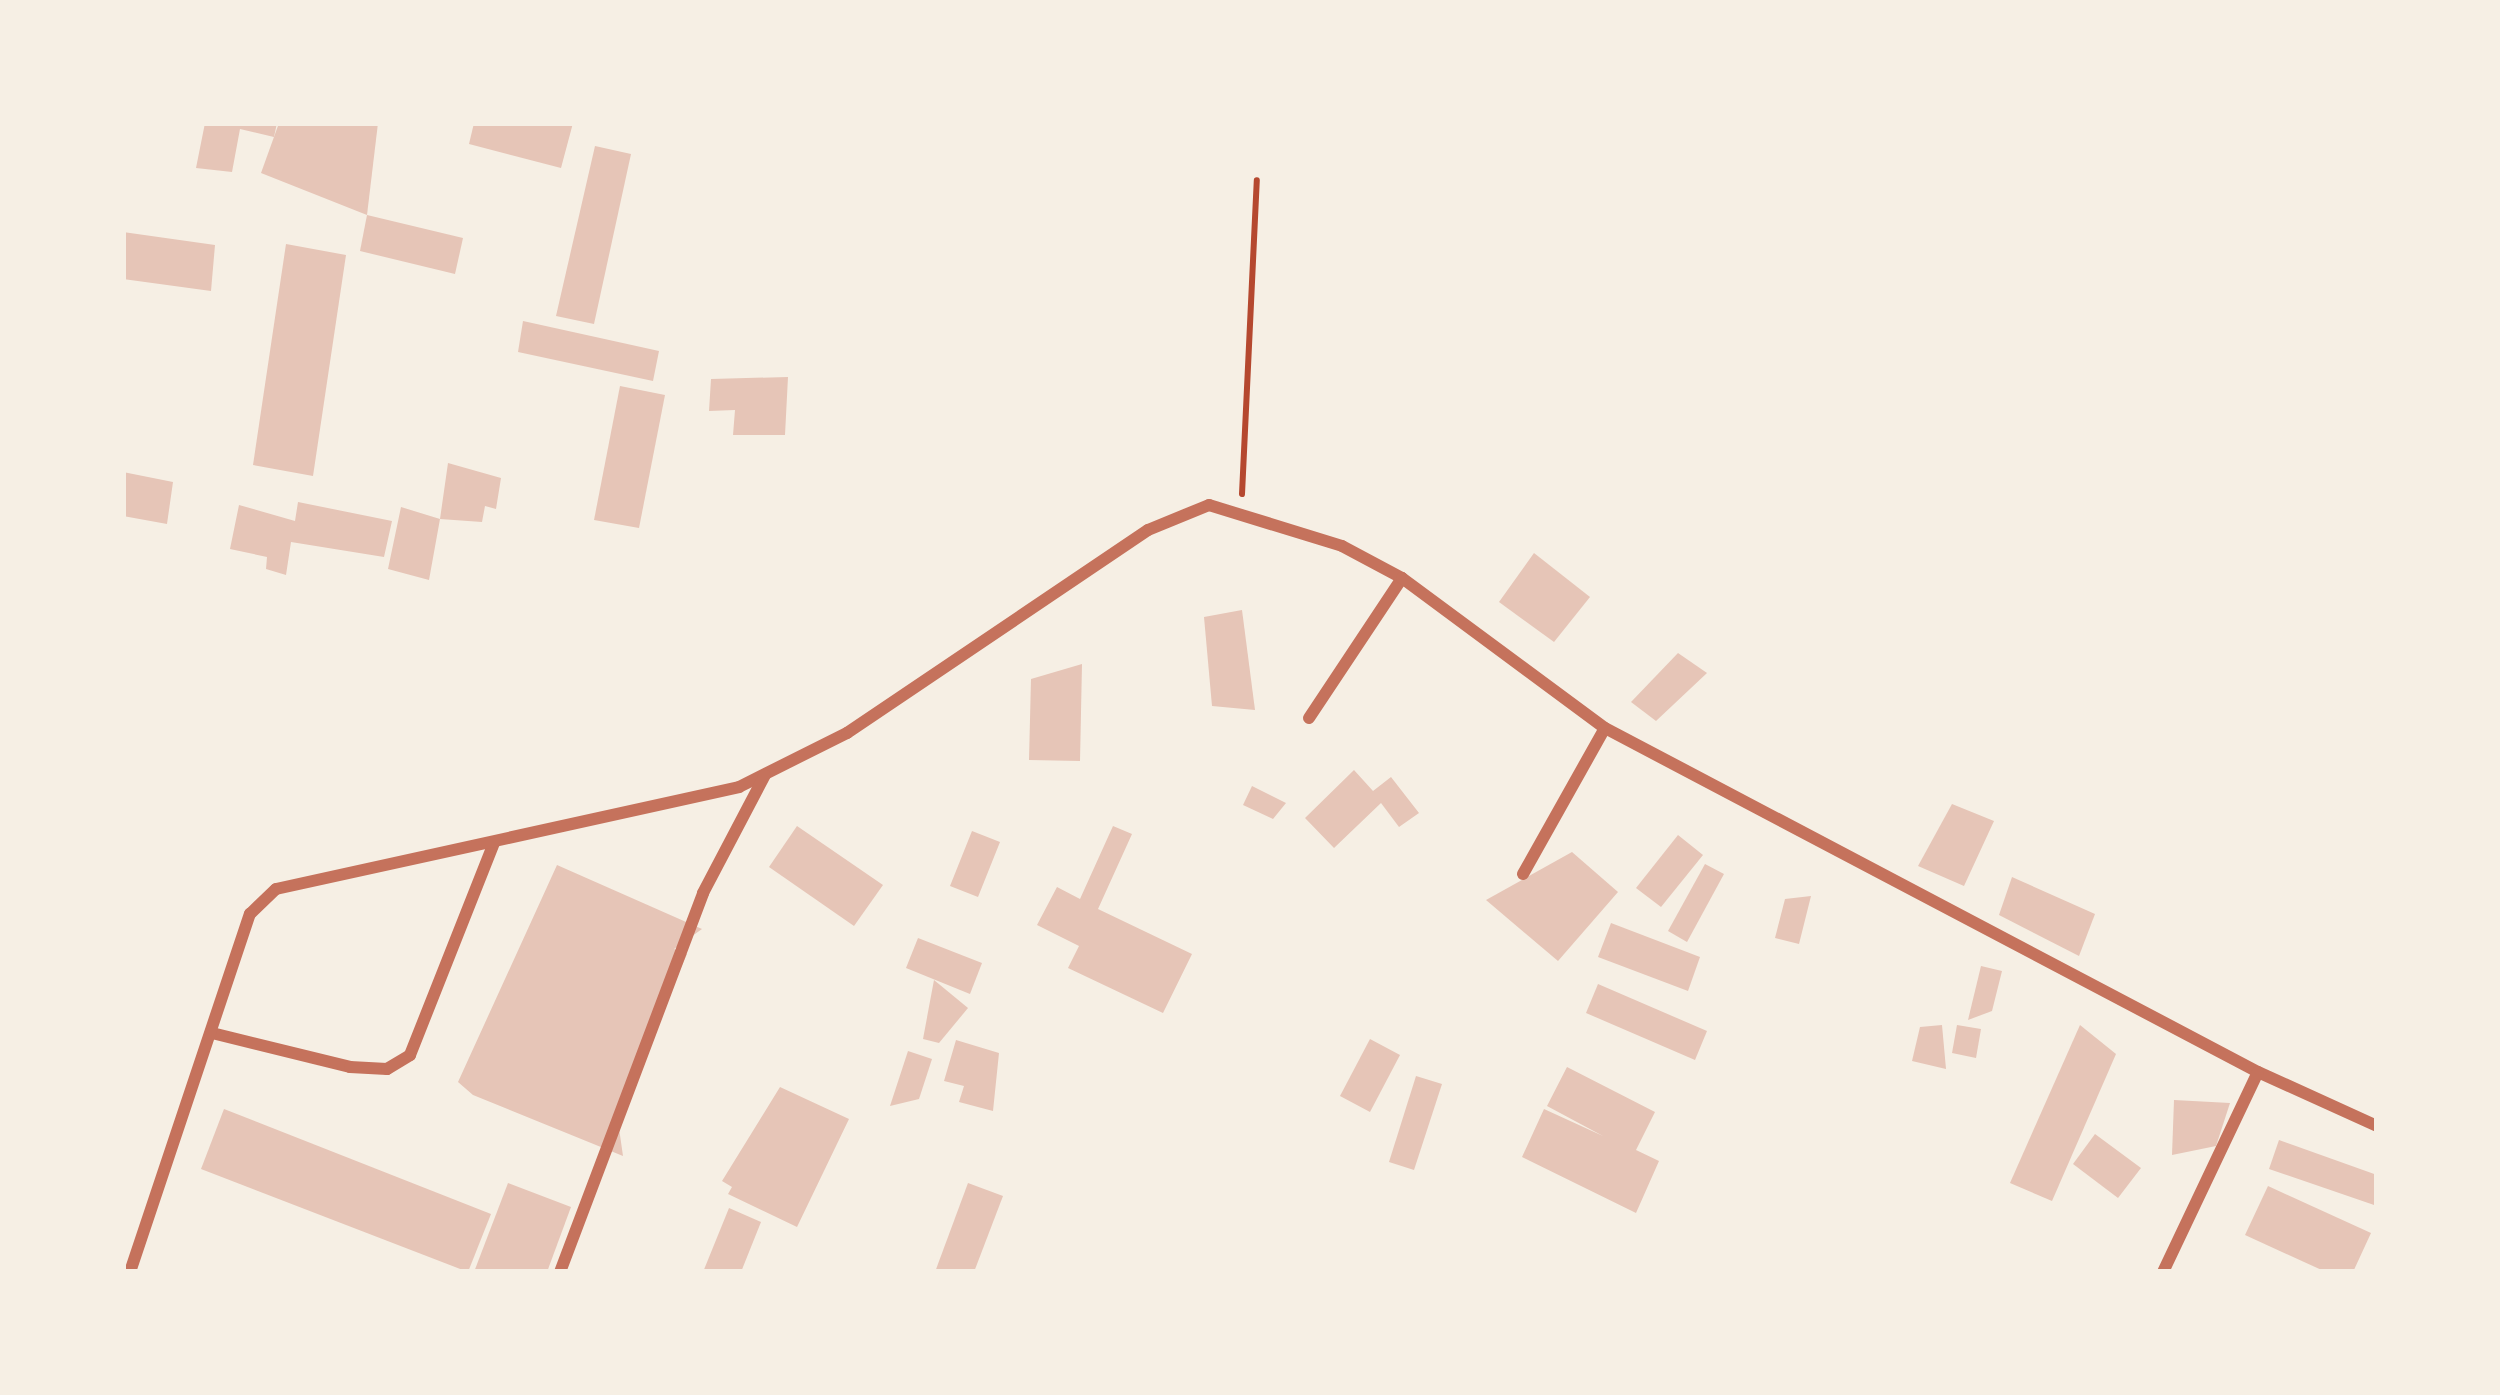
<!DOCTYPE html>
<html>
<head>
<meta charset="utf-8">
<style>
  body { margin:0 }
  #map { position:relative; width:2500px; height:1395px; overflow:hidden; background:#f6efe4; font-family:"Nunito Sans",sans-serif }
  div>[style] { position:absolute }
  .building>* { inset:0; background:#e6c5b7 }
  .path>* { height:6px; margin:-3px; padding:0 3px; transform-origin:3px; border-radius:3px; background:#b5482f }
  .minor>* { height:12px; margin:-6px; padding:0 6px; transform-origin:6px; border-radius:6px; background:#c5725c }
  span { translate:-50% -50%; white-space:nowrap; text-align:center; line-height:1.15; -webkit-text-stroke:10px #f6efe4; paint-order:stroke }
  .frame { position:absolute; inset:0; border:126px solid #f6efe4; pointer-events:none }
</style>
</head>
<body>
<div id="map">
  <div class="building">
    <i style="clip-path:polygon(205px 123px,277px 123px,274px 137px,240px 129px,232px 172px,196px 168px)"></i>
    <i style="clip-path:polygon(279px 123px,378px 123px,367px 215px,261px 173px)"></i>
    <i style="clip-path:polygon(474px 123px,573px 123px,561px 168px,469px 144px)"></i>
    <i style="clip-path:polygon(595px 146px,631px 154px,594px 324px,556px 316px)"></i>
    <i style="clip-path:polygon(367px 215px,463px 238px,455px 274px,360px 251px)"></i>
    <i style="clip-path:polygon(123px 232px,215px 245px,211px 291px,123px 279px)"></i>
    <i style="clip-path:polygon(286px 244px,346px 255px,313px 476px,253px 465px)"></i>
    <i style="clip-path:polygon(523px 321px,659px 351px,653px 381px,518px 352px)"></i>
    <i style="clip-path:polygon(788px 377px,785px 435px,733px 435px,735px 410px,709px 411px,711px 379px)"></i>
    <i style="clip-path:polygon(620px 386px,665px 395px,639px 528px,594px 520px)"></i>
    <i style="clip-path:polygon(448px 463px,501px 478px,496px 509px,485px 506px,482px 522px,440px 519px,429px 580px,388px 569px,401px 507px,440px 519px)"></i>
    <i style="clip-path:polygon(123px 472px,173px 482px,167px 524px,123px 516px)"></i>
    <i style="clip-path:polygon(298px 502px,392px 521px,384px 557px,291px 542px,286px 575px,266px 569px,267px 557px,230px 549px,239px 505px,295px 521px)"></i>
    <i style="clip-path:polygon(1534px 553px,1590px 597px,1554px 642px,1499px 602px)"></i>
    <i style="clip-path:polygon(1242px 610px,1255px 710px,1212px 706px,1204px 617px)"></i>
    <i style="clip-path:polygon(1678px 653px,1707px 673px,1656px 721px,1631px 702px)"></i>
    <i style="clip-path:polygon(1082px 664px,1080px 761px,1029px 760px,1031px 679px)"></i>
    <i style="clip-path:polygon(1354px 770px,1373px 791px,1391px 777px,1419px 813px,1399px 827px,1381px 803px,1334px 848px,1305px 818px)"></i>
    <i style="clip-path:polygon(1252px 786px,1286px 803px,1273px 819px,1243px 805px)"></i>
    <i style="clip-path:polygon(1952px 804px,1994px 821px,1964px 886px,1918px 866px)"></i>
    <i style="clip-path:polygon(797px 826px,883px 885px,854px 926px,769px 867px)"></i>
    <i style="clip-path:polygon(1113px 826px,1132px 834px,1098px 909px,1192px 954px,1163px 1013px,1068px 968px,1079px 946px,1037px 925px,1057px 887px,1080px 899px)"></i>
    <i style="clip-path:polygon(972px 831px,1000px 842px,978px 897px,950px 886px)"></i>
    <i style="clip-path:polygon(1678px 835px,1703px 855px,1661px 907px,1636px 888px)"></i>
    <i style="clip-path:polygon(1572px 852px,1618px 892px,1558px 961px,1486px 900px)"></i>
    <i style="clip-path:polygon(1705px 864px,1724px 874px,1687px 942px,1668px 931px)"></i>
    <i style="clip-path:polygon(557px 865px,702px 929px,674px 949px,687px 954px,617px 1114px,623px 1156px,473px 1095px,458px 1082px)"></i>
    <i style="clip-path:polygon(2012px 877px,2095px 914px,2079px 956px,1999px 915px)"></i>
    <i style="clip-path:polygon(1811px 896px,1799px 944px,1775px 938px,1785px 899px)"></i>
    <i style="clip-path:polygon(1611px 923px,1700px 957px,1688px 991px,1598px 957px)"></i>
    <i style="clip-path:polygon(918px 938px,982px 963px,970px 994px,906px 968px)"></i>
    <i style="clip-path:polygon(1981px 966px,2002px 971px,1992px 1011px,1968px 1020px)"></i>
    <i style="clip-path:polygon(934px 980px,968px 1008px,939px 1043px,923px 1039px)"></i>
    <i style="clip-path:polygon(1598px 984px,1707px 1031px,1695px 1060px,1586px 1013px)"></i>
    <i style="clip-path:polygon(1942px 1025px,1946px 1069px,1912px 1061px,1920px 1027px)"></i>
    <i style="clip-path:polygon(1957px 1025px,1981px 1029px,1976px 1058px,1952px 1053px)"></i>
    <i style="clip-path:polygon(2080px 1025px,2116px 1054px,2052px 1201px,2010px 1183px)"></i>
    <i style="clip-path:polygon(1370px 1039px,1400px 1055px,1370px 1112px,1340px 1096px)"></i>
    <i style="clip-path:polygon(956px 1040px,999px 1053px,993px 1111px,959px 1102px,964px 1086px,944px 1081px)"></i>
    <i style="clip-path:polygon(908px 1051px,932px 1059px,919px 1099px,890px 1106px)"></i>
    <i style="clip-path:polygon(1567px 1067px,1655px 1112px,1636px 1150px,1659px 1161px,1636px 1213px,1522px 1157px,1544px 1109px,1603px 1136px,1547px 1106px)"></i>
    <i style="clip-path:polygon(1416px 1076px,1442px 1084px,1414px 1170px,1389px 1162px)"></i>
    <i style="clip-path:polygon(780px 1087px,849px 1119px,797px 1227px,728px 1194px,732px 1187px,722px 1181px)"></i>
    <i style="clip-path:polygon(2174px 1100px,2230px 1103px,2216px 1146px,2172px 1155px)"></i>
    <i style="clip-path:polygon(224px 1109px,491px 1214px,468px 1272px,201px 1169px)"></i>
    <i style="clip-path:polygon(2095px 1134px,2141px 1168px,2118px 1198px,2073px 1164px)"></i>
    <i style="clip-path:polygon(2279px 1140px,2377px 1175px,2377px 1206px,2269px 1169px)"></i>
    <i style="clip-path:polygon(508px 1183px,571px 1207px,547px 1272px,474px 1272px)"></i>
    <i style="clip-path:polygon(968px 1183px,1003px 1196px,974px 1272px,935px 1272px)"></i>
    <i style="clip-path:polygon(2268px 1186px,2371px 1233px,2353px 1272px,2326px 1272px,2245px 1235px)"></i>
    <i style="clip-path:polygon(729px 1208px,761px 1222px,741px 1272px,703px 1272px)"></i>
  </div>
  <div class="path">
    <i style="left:1242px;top:494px;width:314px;rotate:-87.3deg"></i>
  </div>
  <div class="minor">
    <i style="left:1309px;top:718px;width:168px;rotate:-56.4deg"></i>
    <i style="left:1523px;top:874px;width:167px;rotate:-60.7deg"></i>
    <i style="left:212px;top:1033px;width:142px;rotate:13.8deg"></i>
    <i style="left:350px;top:1067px;width:37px;rotate:3deg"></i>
    <i style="left:387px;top:1069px;width:27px;rotate:-31deg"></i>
    <i style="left:410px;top:1055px;width:228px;rotate:-68.4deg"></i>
    <i style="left:130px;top:1272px;width:378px;rotate:-71.5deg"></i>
    <i style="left:250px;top:914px;width:36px;rotate:-44deg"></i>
    <i style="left:276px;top:889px;width:474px;rotate:-12.4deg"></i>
    <i style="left:739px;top:787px;width:121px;rotate:-26.6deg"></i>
    <i style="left:847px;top:733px;width:363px;rotate:-34deg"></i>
    <i style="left:1148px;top:530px;width:66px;rotate:-22.3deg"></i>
    <i style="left:1209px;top:505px;width:139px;rotate:17.1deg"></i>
    <i style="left:1342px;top:546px;width:68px;rotate:28.1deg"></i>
    <i style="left:1402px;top:578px;width:252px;rotate:36.5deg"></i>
    <i style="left:1605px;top:728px;width:738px;rotate:27.78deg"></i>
    <i style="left:2258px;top:1072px;width:131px;rotate:24.4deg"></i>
    <i style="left:560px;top:1272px;width:405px;rotate:-69.3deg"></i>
    <i style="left:703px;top:893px;width:133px;rotate:-62.3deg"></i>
    <i style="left:2163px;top:1272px;width:221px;rotate:-64.6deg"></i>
  </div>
  <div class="frame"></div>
</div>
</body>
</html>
